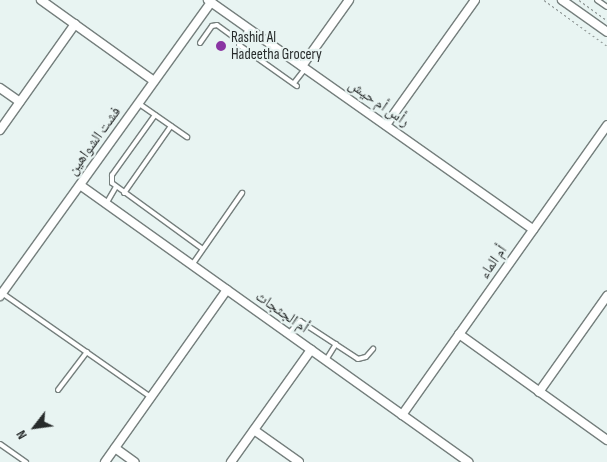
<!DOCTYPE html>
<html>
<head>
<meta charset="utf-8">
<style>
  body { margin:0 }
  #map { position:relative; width:607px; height:462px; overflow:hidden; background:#e8f4f2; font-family:"Sofia Sans Condensed","Noto Naskh Arabic",sans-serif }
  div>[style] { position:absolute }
  .path>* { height:1px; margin-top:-0.5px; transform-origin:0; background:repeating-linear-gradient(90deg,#8e9695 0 2.5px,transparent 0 5px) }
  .roads { filter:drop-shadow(1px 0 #757f7d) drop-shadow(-1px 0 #757f7d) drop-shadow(0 1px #757f7d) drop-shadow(0 -1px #757f7d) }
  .service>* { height:4px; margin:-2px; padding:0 2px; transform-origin:2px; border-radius:2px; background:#fff }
  .minor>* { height:8px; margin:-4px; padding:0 4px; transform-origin:4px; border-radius:4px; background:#fff }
  .dots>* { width:14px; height:14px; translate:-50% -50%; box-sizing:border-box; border:2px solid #e8f4f2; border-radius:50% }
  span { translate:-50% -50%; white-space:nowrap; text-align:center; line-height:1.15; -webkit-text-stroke:4.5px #e8f4f2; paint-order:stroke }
  .poi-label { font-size:15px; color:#272b2b }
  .left { translate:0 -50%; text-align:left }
  .street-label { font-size:15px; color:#272b2b }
  .north { position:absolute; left:10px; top:402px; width:50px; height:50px; -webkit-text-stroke:4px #e8f4f2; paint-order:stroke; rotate:240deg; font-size:14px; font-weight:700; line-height:20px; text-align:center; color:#272b2b }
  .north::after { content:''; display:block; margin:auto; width:18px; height:22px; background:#272b2b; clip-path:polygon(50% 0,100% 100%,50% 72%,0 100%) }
</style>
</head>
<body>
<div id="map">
  <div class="path">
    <i style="left:544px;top:0;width:78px;rotate:36.1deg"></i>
    <i style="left:579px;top:0;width:34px;rotate:36deg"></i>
  </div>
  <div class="roads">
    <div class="service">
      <i style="left:597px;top:0;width:12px;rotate:35deg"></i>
      <i style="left:248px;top:29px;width:18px;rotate:119deg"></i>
      <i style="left:239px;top:45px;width:71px;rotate:35.3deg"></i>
      <i style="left:200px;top:43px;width:21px;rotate:-55deg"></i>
      <i style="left:212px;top:26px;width:5px;rotate:-11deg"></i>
      <i style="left:217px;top:25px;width:27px;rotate:36deg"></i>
      <i style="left:294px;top:83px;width:18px;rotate:-52deg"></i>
      <i style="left:138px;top:103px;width:60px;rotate:34.8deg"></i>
      <i style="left:155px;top:115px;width:74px;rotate:125.6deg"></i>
      <i style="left:112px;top:175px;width:8px;rotate:90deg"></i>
      <i style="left:112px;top:183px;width:112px;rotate:36deg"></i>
      <i style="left:124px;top:193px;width:82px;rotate:-55deg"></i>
      <i style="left:106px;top:204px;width:20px;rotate:-60deg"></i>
      <i style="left:192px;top:265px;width:88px;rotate:-55.2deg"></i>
      <i style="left:2px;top:293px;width:183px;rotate:35deg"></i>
      <i style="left:288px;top:334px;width:18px;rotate:-47deg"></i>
      <i style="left:300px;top:321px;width:69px;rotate:33.2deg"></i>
      <i style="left:358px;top:359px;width:8px;rotate:-14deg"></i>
      <i style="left:366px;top:357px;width:11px;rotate:-49deg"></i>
      <i style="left:326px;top:360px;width:19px;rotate:-58deg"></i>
      <i style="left:58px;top:390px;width:48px;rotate:-52.7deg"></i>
      <i style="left:0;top:444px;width:32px;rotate:35deg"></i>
    </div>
    <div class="minor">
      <i style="left:41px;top:0;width:139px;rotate:35.6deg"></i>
      <i style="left:208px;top:0;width:398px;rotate:35.2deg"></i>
      <i style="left:562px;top:0;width:55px;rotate:35.4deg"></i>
      <i style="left:302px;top:66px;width:81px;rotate:-54.5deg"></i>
      <i style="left:0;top:88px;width:24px;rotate:35deg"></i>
      <i style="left:386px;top:125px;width:153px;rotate:-54.5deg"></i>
      <i style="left:0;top:130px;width:130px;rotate:-54.7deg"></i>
      <i style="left:80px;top:185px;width:477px;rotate:35.5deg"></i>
      <i style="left:0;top:296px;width:362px;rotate:-54.3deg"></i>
      <i style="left:459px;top:334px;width:182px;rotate:35.6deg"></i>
      <i style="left:539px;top:392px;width:118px;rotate:-54.7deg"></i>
      <i style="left:402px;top:415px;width:355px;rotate:-54.7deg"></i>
      <i style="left:254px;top:430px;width:55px;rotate:35.4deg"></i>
      <i style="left:115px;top:448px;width:24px;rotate:36deg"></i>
      <i style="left:105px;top:462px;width:211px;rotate:-54.7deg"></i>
      <i style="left:231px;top:462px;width:138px;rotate:-54.5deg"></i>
    </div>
  </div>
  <div class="dots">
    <i style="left:221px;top:46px;background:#8a35a3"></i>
  </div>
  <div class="poi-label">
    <span class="left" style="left:231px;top:46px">Rashid Al<br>Hadeetha Grocery</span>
  </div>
  <div class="street-label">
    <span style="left:379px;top:103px;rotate:35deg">رأس أم حيش</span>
    <span style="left:94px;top:141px;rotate:-54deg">فشت الشواهين</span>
    <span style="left:493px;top:262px;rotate:-55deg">أم الماء</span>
    <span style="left:282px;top:312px;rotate:35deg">أم الجثجاث</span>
  </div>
  <div class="north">N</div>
</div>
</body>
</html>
